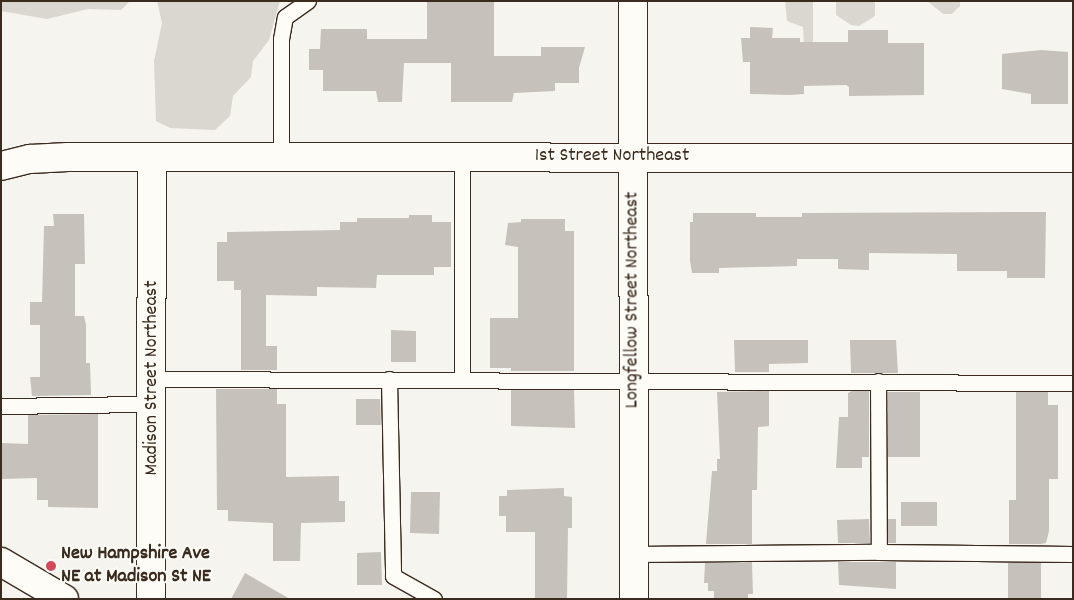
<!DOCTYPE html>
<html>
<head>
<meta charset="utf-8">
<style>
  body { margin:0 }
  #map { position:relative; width:1074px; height:600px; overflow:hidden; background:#f5f4ee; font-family:Dekko,sans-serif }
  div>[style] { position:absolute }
  .green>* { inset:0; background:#dad6d0 }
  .building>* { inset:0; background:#c7c1bb }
  .roads { filter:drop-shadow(1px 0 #3b2a1e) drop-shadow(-1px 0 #3b2a1e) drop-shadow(0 1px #3b2a1e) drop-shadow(0 -1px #3b2a1e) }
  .lane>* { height:15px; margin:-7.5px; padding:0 7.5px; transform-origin:7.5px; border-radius:7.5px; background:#fdfcf7 }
  .street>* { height:28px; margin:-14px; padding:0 14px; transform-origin:14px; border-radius:14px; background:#fdfcf7 }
  .primary>* { height:28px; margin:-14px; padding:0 14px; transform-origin:14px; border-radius:14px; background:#fdfcf7 }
  .dots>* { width:14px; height:14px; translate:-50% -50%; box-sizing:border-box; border:2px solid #fdfcf7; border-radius:50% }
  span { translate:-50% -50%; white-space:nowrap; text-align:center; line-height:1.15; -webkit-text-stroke:4px #fdfcf7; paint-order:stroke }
  .street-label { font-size:20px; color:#3b2a1e }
  .poi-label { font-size:20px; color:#3b2a1e; font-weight:700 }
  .left { translate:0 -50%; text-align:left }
  .frame { position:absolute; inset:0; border:2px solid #3b2a1e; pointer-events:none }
</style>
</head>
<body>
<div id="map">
  <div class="green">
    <i style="clip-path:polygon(1px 1px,130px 1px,121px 10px,88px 9px,47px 19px,1px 11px)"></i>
    <i style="clip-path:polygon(157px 1px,280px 1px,269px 40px,253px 61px,251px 77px,233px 96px,230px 116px,215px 130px,170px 128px,156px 121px,154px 61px,162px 23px)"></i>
    <i style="clip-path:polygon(785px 1px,813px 1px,813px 57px,804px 46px,803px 27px,787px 21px)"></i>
    <i style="clip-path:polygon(836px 1px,875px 1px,875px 16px,859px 26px,851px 25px,836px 15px)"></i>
    <i style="clip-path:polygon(927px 1px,960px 1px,960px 6px,952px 14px,943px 14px)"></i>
  </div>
  <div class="building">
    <i style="clip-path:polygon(427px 1px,494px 1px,494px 56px,541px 56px,541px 47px,585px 47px,579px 68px,579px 83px,555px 83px,555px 91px,514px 93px,512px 102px,451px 102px,451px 63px,404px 63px,402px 102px,378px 102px,376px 91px,323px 91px,323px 70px,309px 70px,309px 49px,320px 49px,321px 29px,367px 29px,367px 39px,427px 39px)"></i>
    <i style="clip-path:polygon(750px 27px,773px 28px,772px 38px,800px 38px,800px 42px,848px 42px,848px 30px,888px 30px,888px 43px,924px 43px,924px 95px,849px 96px,849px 87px,846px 85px,804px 86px,804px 94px,790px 95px,750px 94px,750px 62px,743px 62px,741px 38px,750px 38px)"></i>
    <i style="clip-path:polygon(1041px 50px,1068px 52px,1068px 104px,1031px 104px,1031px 94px,1002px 89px,1002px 54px)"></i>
    <i style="clip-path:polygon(1046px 212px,1045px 278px,1007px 278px,1007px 271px,957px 271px,957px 254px,869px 253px,869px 270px,838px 269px,838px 259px,797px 259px,797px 266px,719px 268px,719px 273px,692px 273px,690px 261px,690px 222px,693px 222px,693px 213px,756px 213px,756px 217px,802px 217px,802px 213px)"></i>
    <i style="clip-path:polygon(53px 214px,84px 214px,85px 264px,75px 264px,75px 316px,84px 316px,86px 325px,86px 363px,90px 363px,91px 395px,32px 396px,30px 377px,40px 377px,40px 325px,30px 325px,30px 302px,42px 302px,44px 226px,54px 226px)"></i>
    <i style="clip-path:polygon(409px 215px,432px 215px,432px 222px,451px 222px,451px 267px,434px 267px,434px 275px,377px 275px,376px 288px,317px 287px,317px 296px,266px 295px,266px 346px,277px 346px,277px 370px,241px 370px,241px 290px,234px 290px,234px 281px,217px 281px,217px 242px,227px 242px,227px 232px,340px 230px,340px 222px,357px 222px,357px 218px,409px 218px)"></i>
    <i style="clip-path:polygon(521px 219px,565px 219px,565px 231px,574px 231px,574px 371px,511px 371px,511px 368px,490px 368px,490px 318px,518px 318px,518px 247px,505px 245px,508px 223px,521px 222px)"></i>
    <i style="clip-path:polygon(391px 330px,416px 331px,416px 362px,391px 362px)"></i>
    <i style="clip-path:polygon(734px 340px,808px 340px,808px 363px,769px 364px,769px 372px,735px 372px)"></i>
    <i style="clip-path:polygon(850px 340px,896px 340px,898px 373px,851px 373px)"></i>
    <i style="clip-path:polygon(216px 389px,277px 389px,277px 404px,286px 404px,286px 477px,339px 476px,339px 501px,345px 501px,345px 522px,301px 523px,300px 561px,273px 561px,273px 523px,228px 521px,228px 510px,217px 510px)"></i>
    <i style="clip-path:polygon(511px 390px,574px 390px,575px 428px,511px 426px)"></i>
    <i style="clip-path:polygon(769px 391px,769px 426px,758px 427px,757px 490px,752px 490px,752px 544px,706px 544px,712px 471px,717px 471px,717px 459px,720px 459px,717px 392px)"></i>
    <i style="clip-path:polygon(852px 391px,869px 391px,869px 457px,862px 457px,862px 468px,836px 468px,839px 417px,848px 417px,848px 393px)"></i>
    <i style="clip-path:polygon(887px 392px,920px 392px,920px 457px,888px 457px)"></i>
    <i style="clip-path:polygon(1016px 392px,1048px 392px,1048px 405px,1058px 405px,1058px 479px,1049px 479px,1049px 531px,1046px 543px,1041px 544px,1009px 544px,1009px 500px,1016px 500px)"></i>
    <i style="clip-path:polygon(356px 399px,380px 399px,381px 425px,356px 425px)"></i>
    <i style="clip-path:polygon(98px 414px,98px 508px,48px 507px,48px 500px,37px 500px,37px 478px,2px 479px,1px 443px,28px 444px,28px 415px)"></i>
    <i style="clip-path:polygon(564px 488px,564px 496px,572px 497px,572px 528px,568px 528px,567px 599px,535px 599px,535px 532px,506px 532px,506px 516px,499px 516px,499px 496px,507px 496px,507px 490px)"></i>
    <i style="clip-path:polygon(411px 492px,440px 492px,439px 534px,410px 533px)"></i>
    <i style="clip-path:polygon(901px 502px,937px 502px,937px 526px,901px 526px)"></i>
    <i style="clip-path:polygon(869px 519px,870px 543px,838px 543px,837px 520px)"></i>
    <i style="clip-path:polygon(888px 519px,896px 519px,896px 543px,888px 543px)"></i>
    <i style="clip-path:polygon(381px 552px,382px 585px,357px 585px,357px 553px)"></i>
    <i style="clip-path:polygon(752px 562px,753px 594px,748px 594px,748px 599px,714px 599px,714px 591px,708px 591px,708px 583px,704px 583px,705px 563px)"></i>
    <i style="clip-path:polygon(838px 562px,896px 562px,896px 589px,839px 585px)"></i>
    <i style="clip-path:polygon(1008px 563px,1041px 563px,1041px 599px,1008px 599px)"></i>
    <i style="clip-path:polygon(245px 573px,290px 599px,231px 599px)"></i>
  </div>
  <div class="roads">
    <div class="lane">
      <i style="left:281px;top:157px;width:118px;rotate:-90deg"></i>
      <i style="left:281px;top:39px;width:22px;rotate:-80deg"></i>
      <i style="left:285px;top:17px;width:28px;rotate:-35deg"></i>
      <i style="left:152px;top:379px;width:921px;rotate:0.25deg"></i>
      <i style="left:389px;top:379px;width:197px;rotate:88.8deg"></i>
      <i style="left:393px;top:576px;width:47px;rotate:29.3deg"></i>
      <i style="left:462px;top:379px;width:222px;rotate:-90deg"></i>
      <i style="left:878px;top:381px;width:171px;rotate:89.7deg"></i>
      <i style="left:879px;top:552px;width:194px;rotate:0.6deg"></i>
      <i style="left:1px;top:406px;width:151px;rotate:-0.8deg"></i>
      <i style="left:634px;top:554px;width:245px;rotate:-0.5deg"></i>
    </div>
    <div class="street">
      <i style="left:633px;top:1px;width:598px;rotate:89.9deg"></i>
      <i style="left:1px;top:166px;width:30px;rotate:-14deg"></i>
      <i style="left:30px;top:159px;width:38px;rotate:-3deg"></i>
      <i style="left:68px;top:157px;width:1005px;rotate:0.06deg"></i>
      <i style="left:151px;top:599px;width:442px;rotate:-89.9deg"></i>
    </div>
    <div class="primary">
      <i style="left:1px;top:562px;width:73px;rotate:30.4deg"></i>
    </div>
  </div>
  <div class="dots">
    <i style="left:51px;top:566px;background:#d1495b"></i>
  </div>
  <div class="street-label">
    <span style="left:612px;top:156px">1st Street Northeast</span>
    <span style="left:633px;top:300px;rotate:-90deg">Longfellow Street Northeast</span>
    <span style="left:152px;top:378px;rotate:-90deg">Madison Street Northeast</span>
  </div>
  <div class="poi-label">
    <span class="left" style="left:61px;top:566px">New Hampshire Ave<br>NE at Madison St NE</span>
  </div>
  <div class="frame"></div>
</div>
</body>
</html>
